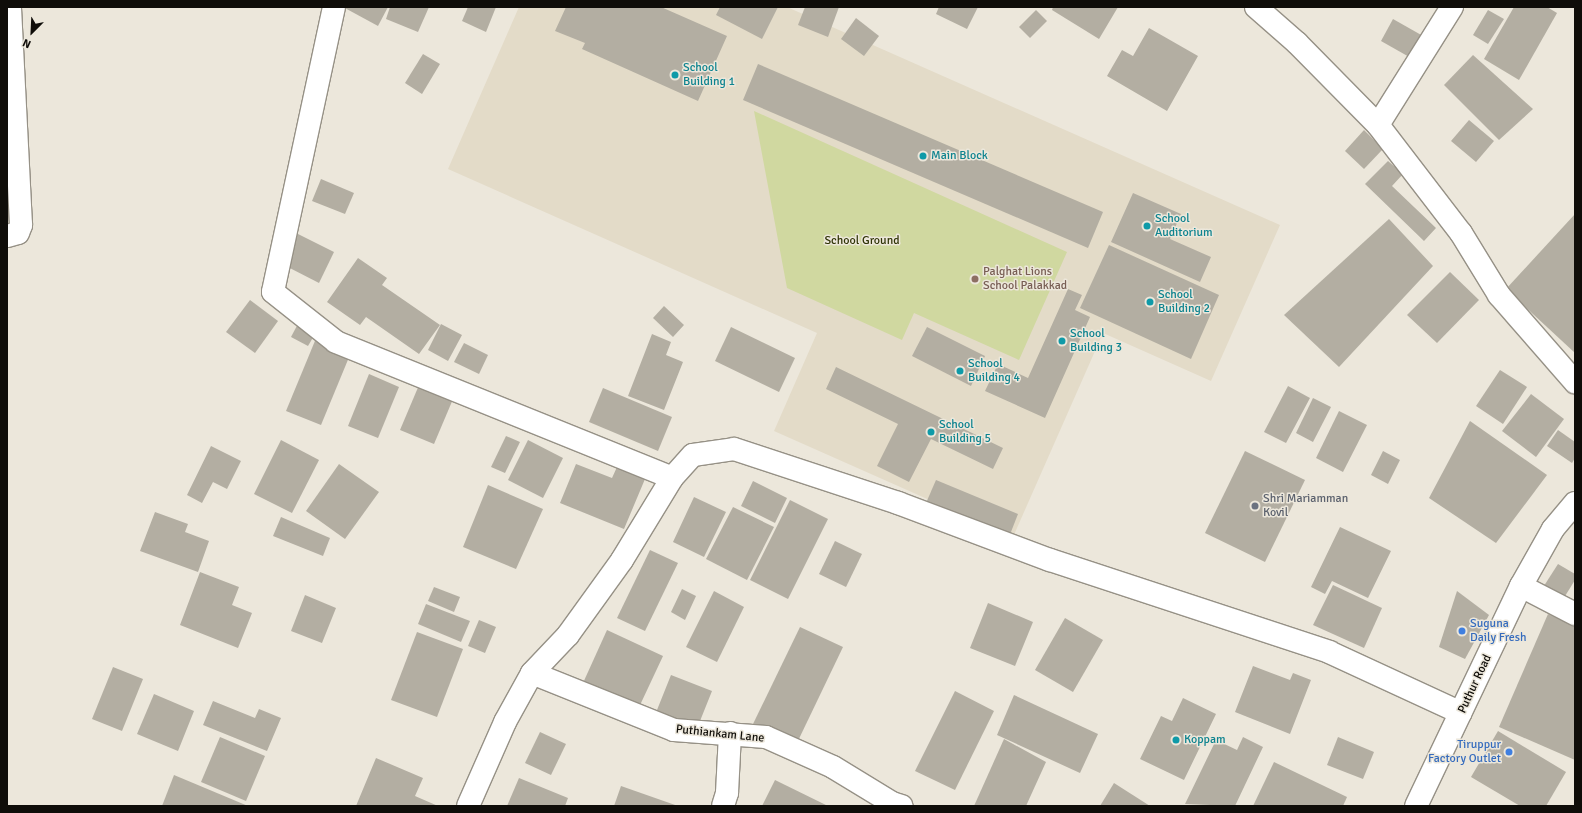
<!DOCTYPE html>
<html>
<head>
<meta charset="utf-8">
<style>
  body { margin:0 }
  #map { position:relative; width:1582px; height:813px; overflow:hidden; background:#ece7db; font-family:Signika,sans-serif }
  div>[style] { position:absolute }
  .built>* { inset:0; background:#e3dbc8 }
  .green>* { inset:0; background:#d0d8a0 }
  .building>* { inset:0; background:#b3aea2 }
  .roads { filter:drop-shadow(1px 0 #969186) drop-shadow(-1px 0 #969186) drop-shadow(0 1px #969186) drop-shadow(0 -1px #969186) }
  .minor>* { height:22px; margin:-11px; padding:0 11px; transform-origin:11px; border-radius:11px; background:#fff }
  .dots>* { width:11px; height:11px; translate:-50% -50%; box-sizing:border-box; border:2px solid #ece7db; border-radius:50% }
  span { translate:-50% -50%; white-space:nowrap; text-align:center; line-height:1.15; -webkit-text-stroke:3px #ece7db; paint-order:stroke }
  .culture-label { font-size:12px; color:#0d838f }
  .left { translate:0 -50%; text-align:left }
  .park-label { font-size:12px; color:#2f3305 }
  .education-label { font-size:12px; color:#785e54 }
  .worship-label { font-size:12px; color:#5b616d }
  .shop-label { font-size:12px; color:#366cbe }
  .right { translate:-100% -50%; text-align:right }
  .street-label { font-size:12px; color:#0f0d09 }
  .frame { position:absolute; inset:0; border:8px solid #0f0d09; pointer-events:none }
  .north { position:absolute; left:12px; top:12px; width:40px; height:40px; -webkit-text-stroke:3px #ece7db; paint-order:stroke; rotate:204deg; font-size:11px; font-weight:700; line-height:16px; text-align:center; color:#0f0d09 }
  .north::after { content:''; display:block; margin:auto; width:14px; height:18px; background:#0f0d09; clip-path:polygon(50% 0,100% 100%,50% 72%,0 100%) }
</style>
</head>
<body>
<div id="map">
  <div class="built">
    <i style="clip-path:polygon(519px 7px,787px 7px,1280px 225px,1211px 381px,1103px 333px,1013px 537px,774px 431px,817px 333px,448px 169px)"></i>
  </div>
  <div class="green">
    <i style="clip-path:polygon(754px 111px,1067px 252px,1019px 360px,914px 313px,902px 340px,787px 288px)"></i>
  </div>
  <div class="building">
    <i style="clip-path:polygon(343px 7px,388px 7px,378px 26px)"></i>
    <i style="clip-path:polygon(390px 7px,429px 7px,418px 32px,386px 19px)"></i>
    <i style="clip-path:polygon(468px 7px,496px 7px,486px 32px,462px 21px)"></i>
    <i style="clip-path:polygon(566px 7px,661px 7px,727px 36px,698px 101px,582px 49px,585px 43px,555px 31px)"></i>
    <i style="clip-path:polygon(720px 7px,778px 7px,762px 39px,716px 15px)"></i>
    <i style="clip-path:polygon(805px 7px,839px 7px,828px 37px,798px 25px)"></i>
    <i style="clip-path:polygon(939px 7px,978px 7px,967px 29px,936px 14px)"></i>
    <i style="clip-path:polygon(1053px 7px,1118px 7px,1099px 39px,1052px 10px)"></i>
    <i style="clip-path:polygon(1514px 7px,1547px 7px,1557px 13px,1519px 80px,1484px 59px)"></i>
    <i style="clip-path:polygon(1036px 10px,1047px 21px,1030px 38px,1019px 27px)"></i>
    <i style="clip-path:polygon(1488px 10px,1504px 19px,1488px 44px,1473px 35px)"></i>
    <i style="clip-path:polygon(856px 18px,879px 36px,864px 56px,841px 39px)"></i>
    <i style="clip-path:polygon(1393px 19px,1423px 36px,1411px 58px,1381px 41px)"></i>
    <i style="clip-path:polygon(1149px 28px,1198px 56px,1167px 111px,1107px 76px,1122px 50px,1133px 56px)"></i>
    <i style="clip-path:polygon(423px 54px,440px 64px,422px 94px,405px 83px)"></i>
    <i style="clip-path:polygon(1473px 55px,1533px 109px,1499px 140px,1444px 85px)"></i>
    <i style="clip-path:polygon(758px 64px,1103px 212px,1088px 248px,743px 100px)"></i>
    <i style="clip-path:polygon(1469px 120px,1494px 141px,1476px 162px,1451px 141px)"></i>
    <i style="clip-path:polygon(1364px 130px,1383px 149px,1364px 169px,1345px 151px)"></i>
    <i style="clip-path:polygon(1388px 161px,1403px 174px,1392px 186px,1436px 228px,1424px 241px,1365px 184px)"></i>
    <i style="clip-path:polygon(321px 179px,354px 193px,345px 214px,312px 201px)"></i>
    <i style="clip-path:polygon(1133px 193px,1181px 214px,1170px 239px,1211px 257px,1200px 282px,1111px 242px)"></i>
    <i style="clip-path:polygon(1575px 214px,1575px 353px,1506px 289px)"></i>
    <i style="clip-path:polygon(1389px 219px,1433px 266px,1339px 367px,1284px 315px)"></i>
    <i style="clip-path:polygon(298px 234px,334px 252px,319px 283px,282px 264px)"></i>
    <i style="clip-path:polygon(1109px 245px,1219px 295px,1191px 359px,1080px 308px)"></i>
    <i style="clip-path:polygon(358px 258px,387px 278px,382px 285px,440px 325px,419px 354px,366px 317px,360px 325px,327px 302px)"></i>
    <i style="clip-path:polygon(1450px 272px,1479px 300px,1437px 343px,1407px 315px)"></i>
    <i style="clip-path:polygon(1068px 289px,1082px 295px,1075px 310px,1090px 317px,1045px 418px,985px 391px,998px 364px,1028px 378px)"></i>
    <i style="clip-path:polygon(250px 300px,278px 321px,255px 353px,226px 332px)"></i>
    <i style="clip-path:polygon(664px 306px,684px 325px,673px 337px,653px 318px)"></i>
    <i style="clip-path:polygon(300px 320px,318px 329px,308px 346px,291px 337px)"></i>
    <i style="clip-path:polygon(441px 324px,462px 335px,448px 361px,428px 350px)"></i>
    <i style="clip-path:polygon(731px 327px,795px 358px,779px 392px,715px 361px)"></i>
    <i style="clip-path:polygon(927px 327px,985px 356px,971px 386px,912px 356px)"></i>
    <i style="clip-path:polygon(652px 334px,671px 342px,666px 355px,683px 362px,664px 410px,628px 396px)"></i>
    <i style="clip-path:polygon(317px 336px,352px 350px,321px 425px,286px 411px)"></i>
    <i style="clip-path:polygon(464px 343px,488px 355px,479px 374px,454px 362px)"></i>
    <i style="clip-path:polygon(836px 367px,1003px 448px,993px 469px,931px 439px,909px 482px,877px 466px,898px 424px,826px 389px)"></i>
    <i style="clip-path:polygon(1500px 370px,1527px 387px,1503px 424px,1476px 406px)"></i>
    <i style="clip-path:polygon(369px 374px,399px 387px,378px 438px,348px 426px)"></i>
    <i style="clip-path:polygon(422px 378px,456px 392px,434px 444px,400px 430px)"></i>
    <i style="clip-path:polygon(1288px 386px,1310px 398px,1286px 443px,1264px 432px)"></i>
    <i style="clip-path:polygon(603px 388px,672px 417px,658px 451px,589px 422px)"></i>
    <i style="clip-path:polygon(1531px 394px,1564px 419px,1536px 457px,1502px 431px)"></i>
    <i style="clip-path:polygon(1313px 398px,1331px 407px,1313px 442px,1296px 433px)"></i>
    <i style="clip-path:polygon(1339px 411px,1367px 425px,1343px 472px,1316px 458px)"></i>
    <i style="clip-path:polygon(1470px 421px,1547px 475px,1496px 543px,1429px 498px)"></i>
    <i style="clip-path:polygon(1558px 430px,1575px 442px,1575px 458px,1572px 463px,1547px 446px)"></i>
    <i style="clip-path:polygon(506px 436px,520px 442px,505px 473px,491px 467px)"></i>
    <i style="clip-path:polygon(281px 440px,319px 460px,292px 513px,254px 494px)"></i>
    <i style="clip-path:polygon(528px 440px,563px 458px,543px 498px,508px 480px)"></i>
    <i style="clip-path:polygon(211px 446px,241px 461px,227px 489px,213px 482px,202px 503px,187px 495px)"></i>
    <i style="clip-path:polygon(1245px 451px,1305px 480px,1265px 562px,1205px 533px)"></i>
    <i style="clip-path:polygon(1383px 451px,1400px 460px,1388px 484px,1371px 475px)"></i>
    <i style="clip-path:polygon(339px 464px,379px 492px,345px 539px,306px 511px)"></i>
    <i style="clip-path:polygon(576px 464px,612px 478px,617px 467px,645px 479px,624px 529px,560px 503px)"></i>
    <i style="clip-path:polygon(936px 480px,1018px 514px,1009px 537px,926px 503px)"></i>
    <i style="clip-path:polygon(753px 481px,787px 498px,775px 523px,741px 506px)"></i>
    <i style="clip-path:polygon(488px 485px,543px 509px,516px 569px,463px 547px)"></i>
    <i style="clip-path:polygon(694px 497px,726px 512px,704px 557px,673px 542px)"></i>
    <i style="clip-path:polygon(790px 500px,828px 519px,788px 599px,750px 580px)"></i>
    <i style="clip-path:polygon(733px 507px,774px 527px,747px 580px,706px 559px)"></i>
    <i style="clip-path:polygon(155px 512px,188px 524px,185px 532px,209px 541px,198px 572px,140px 551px)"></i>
    <i style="clip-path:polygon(281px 517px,330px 538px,323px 556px,273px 536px)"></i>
    <i style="clip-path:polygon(1340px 527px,1391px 551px,1368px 598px,1332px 581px,1325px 594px,1311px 587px)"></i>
    <i style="clip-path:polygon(835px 541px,862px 554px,846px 587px,819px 574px)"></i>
    <i style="clip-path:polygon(650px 550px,678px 563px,645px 631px,617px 618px)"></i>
    <i style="clip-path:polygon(1558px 564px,1575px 574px,1575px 580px,1562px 601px,1542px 589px)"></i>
    <i style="clip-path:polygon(200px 572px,239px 587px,232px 605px,252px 613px,238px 648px,180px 625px)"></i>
    <i style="clip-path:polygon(1333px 585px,1382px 608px,1364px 648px,1313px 625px)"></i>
    <i style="clip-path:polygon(434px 587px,460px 597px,454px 612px,428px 601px)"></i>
    <i style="clip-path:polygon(682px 589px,696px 596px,685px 620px,671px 612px)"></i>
    <i style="clip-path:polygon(714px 591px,744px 607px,717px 662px,686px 647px)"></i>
    <i style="clip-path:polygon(1457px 591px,1489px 615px,1465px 659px,1439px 647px)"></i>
    <i style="clip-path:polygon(305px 595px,336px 608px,322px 643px,291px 631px)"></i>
    <i style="clip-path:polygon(988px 603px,1033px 622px,1015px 666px,970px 648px)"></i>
    <i style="clip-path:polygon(426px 604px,470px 621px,461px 642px,418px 624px)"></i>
    <i style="clip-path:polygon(1548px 614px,1575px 626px,1575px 760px,1499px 727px)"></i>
    <i style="clip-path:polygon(1065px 618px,1103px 640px,1073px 692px,1035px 670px)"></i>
    <i style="clip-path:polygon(479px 620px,496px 627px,485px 653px,468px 646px)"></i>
    <i style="clip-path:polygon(800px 627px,843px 647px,796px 745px,753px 724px)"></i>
    <i style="clip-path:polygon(607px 630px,663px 656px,633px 720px,578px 694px)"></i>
    <i style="clip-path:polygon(417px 632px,463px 649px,437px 717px,391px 700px)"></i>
    <i style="clip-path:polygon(1253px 666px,1290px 680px,1293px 673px,1311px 680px,1290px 734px,1235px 712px)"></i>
    <i style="clip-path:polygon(113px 667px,143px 679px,122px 731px,92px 719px)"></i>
    <i style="clip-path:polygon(671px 675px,712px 691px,696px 731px,655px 715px)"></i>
    <i style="clip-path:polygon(955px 691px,994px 711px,955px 790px,915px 771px)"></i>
    <i style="clip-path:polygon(154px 694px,194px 711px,178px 751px,137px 734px)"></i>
    <i style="clip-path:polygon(1014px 695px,1098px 734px,1080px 773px,997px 735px)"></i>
    <i style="clip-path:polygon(1183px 698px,1216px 714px,1184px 780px,1140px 759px,1161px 716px,1172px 721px)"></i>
    <i style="clip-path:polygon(213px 701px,255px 718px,259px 709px,281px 718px,267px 751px,203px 725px)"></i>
    <i style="clip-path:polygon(1498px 731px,1566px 772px,1546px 806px,1520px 806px,1471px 777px)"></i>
    <i style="clip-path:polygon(540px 732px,566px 744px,551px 775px,525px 763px)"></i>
    <i style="clip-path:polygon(220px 737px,265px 756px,246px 801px,201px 782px)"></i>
    <i style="clip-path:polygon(1243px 737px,1263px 747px,1235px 806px,1185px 804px,1216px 740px,1237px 750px)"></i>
    <i style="clip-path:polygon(1338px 737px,1374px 752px,1363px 779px,1327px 765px)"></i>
    <i style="clip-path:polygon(1004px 739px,1046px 762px,1026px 806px,974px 806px)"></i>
    <i style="clip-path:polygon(376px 758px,423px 778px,415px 796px,438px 806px,356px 806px)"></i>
    <i style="clip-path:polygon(1274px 762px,1347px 797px,1343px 806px,1253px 806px)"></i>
    <i style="clip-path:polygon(174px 775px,248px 806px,162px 806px)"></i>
    <i style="clip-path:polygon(519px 778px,568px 798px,565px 806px,507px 806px)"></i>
    <i style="clip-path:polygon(775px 780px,828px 806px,762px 806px)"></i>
    <i style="clip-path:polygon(1114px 783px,1150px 806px,1100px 806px)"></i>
    <i style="clip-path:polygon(621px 786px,678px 806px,614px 806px)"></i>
  </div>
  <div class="roads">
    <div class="minor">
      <i style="left:334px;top:7px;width:291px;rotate:102.1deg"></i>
      <i style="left:273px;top:292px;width:80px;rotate:38.4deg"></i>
      <i style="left:336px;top:342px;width:362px;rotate:22deg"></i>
      <i style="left:1256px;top:7px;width:55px;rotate:41.3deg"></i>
      <i style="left:1297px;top:43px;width:115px;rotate:45.4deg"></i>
      <i style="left:1452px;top:7px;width:139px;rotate:122.1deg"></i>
      <i style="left:1378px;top:125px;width:136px;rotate:52.5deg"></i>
      <i style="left:1461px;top:233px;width:73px;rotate:58.5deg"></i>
      <i style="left:1499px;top:295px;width:116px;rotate:48.9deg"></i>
      <i style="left:7px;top:236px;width:11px;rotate:-15deg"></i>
      <i style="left:18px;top:233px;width:9px;rotate:-69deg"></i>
      <i style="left:21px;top:225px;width:218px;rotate:-92.9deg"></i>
      <i style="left:1521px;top:586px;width:61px;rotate:27.4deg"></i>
      <i style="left:532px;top:673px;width:153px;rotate:21.9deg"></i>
      <i style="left:674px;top:730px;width:92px;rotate:4.4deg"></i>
      <i style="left:766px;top:737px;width:73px;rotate:24.1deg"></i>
      <i style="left:833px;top:767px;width:69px;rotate:31.4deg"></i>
      <i style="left:892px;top:803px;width:10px;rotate:17deg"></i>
      <i style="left:468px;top:806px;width:92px;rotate:-66.2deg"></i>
      <i style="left:505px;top:722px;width:56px;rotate:-61.1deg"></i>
      <i style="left:532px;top:673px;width:52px;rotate:-46.5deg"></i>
      <i style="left:568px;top:635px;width:92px;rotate:-54.2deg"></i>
      <i style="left:622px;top:560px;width:96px;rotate:-58.6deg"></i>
      <i style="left:672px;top:478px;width:31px;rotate:-48deg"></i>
      <i style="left:693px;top:455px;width:41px;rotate:-8.3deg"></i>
      <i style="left:734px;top:449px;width:173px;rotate:18.2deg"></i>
      <i style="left:898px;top:503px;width:162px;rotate:20.6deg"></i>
      <i style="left:1050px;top:560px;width:294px;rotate:18.2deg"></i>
      <i style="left:1329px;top:652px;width:145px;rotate:24.8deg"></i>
      <i style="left:723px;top:806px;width:14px;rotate:-73deg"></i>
      <i style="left:727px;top:793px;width:60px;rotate:-87.1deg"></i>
      <i style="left:1416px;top:806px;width:244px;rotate:-64.5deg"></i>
      <i style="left:1521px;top:586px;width:65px;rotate:-60.7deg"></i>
      <i style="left:1553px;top:529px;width:34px;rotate:-50deg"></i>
    </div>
  </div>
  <div class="dots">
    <i style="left:675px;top:75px;background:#0f9aa8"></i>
    <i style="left:923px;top:156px;background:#0f9aa8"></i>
    <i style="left:1147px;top:226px;background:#0f9aa8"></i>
    <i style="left:975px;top:279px;background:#8d6e63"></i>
    <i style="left:1150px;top:302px;background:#0f9aa8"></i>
    <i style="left:1062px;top:341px;background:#0f9aa8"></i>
    <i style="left:960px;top:371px;background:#0f9aa8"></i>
    <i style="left:931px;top:432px;background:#0f9aa8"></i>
    <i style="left:1255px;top:506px;background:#6b7280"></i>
    <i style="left:1462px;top:631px;background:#3f7fe0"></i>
    <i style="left:1176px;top:740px;background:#0f9aa8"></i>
    <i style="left:1509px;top:752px;background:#3f7fe0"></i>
  </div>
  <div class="culture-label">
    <span class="left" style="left:683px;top:75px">School<br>Building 1</span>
    <span class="left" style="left:931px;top:156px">Main Block</span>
    <span class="left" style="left:1155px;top:226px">School<br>Auditorium</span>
    <span class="left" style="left:1158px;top:302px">School<br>Building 2</span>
    <span class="left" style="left:1070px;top:341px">School<br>Building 3</span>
    <span class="left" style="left:968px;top:371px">School<br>Building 4</span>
    <span class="left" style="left:939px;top:432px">School<br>Building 5</span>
    <span class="left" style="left:1184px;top:740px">Koppam</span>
  </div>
  <div class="park-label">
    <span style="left:862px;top:241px">School Ground</span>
  </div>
  <div class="education-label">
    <span class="left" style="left:983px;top:279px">Palghat Lions<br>School Palakkad</span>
  </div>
  <div class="worship-label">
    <span class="left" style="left:1263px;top:506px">Shri Mariamman<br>Kovil</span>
  </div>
  <div class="shop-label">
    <span class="left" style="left:1470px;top:631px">Suguna<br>Daily Fresh</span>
    <span class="right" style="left:1501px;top:752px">Tiruppur<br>Factory Outlet</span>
  </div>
  <div class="street-label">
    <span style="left:1475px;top:684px;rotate:-65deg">Puthur Road</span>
    <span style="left:720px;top:734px;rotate:6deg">Puthiankam Lane</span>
  </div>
  <div class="frame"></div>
  <div class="north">N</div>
</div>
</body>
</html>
